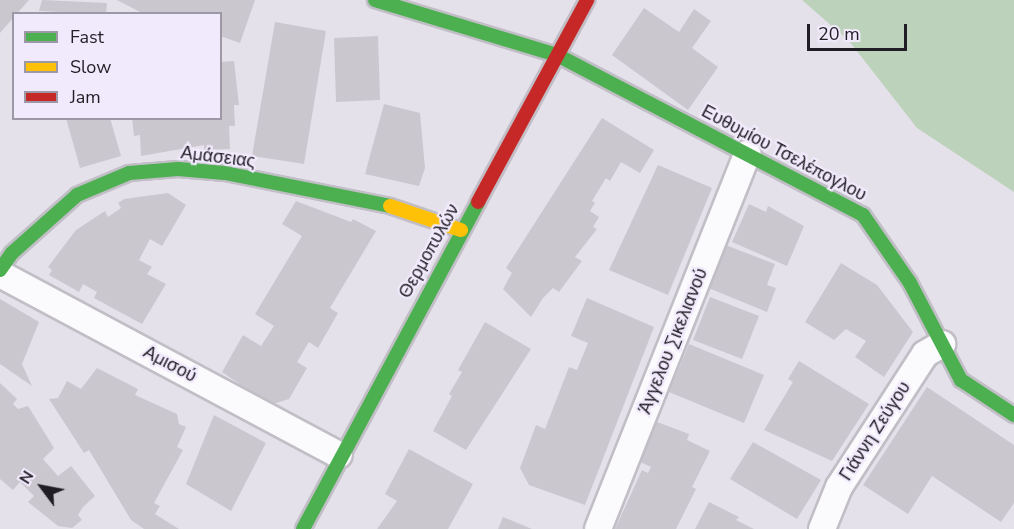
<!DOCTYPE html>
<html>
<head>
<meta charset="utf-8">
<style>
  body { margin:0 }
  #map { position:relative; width:1014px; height:529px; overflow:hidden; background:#e5e1eb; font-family:"Nunito Sans",sans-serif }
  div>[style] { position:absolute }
  .green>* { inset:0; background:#bdd2ba }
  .building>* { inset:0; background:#cbc7cf }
  .roads { filter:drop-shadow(2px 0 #c1bec6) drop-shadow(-2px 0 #c1bec6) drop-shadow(0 2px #c1bec6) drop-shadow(0 -2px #c1bec6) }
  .street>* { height:26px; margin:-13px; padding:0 13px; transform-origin:13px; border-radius:13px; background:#fbfafc }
  .fast>* { height:14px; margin:-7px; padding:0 7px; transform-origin:7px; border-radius:7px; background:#4caf50 }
  .slow>* { height:14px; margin:-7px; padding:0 7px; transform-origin:7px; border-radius:7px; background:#ffc107 }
  .jam>* { height:14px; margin:-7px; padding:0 7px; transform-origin:7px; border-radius:7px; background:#c62828 }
  span { translate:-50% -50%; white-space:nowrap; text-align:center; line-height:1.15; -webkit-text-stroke:4.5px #f1eafd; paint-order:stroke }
  .street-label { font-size:18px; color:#201d24 }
  .legend { position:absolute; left:12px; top:12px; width:210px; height:108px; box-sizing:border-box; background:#f1eafd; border:2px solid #9d98a6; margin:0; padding:8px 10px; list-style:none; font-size:18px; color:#201d24 }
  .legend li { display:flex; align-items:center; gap:12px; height:30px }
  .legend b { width:30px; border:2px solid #9d98a6 }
  .north { position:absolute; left:12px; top:457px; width:60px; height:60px; -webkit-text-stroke:4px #f1eafd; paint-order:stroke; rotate:302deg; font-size:16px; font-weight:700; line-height:24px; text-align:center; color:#201d24 }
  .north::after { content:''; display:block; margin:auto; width:21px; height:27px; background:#201d24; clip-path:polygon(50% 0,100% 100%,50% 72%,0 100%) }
  .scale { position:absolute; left:807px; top:24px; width:100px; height:27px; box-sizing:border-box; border:3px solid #201d24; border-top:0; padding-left:8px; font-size:18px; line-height:21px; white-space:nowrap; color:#201d24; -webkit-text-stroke:4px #f1eafd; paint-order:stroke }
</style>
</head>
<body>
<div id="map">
  <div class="green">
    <i style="clip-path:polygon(802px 0,1014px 0,1014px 192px,917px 128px,849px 41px)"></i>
  </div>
  <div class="building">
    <i style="clip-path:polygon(0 0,29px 0,0 33px)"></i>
    <i style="clip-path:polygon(42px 0,107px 3px,106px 14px,39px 11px)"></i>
    <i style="clip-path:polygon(117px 0,255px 0,240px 43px,220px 36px,220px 14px,144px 14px)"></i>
    <i style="clip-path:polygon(644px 8px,679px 32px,694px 9px,711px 21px,692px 48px,718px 67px,688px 110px,612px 55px)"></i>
    <i style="clip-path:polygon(275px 22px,326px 31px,304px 164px,252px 156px)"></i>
    <i style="clip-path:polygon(378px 36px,380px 100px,336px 102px,334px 38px)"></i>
    <i style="clip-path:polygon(234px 61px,239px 105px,234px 105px,235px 126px,229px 126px,230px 149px,204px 150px,204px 145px,141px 156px,140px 135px,134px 136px,132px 118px,220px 118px,220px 62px)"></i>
    <i style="clip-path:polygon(384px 104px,420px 113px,425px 168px,419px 186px,365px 174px)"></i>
    <i style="clip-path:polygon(66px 118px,110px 118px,121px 156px,80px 168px)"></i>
    <i style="clip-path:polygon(602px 118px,654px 150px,640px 173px,621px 162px,610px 181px,606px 178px,592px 201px,595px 203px,590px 211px,599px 217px,593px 227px,597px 229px,575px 257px,582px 261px,559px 292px,553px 288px,543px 298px,531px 317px,503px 289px,512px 273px,506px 268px)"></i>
    <i style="clip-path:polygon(658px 165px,712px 188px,668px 295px,609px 270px)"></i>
    <i style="clip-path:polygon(168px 193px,186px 205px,162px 246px,150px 239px,139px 260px,152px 267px,147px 274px,166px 284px,142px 324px,94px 298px,97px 292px,83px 284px,79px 292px,49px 275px,52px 270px,48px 267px,76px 230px,105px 211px,108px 217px,121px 208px,118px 203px,124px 199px)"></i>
    <i style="clip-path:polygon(296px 201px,351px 222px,353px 219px,376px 231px,330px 308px,338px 313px,318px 348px,309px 342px,297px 362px,307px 368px,289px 399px,270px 405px,222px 372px,243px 335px,261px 346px,274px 326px,255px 314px,302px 236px,282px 224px)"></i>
    <i style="clip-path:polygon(749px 204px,766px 212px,768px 206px,804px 226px,787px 266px,732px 242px)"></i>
    <i style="clip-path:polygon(723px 244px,775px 264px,767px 285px,776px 288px,767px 312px,706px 287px)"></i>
    <i style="clip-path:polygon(841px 263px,877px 285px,913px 332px,884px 377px,855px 357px,866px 341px,846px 329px,834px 340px,805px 322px)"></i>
    <i style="clip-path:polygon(710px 297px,759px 316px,742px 359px,693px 340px)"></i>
    <i style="clip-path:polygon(587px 298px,654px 327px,585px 505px,529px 485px,520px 468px,536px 425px,545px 429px,569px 367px,577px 370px,588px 343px,571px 336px)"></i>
    <i style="clip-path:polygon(0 299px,39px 322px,22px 364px,32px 386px,0 364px)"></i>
    <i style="clip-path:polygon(485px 322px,531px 349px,466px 450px,433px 431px,452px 396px,449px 394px,462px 372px,458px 370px)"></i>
    <i style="clip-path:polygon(689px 344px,764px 375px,744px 423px,669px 392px)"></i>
    <i style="clip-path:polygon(799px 361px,869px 404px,832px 461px,764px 430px,793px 382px,788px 379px)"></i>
    <i style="clip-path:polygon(97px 368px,138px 389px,135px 395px,177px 414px,179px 424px,186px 427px,177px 447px,183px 450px,154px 503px,160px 506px,155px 514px,179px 529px,144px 529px,131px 520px,89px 450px,84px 453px,49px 399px,58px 398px,67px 381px,81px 389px)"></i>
    <i style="clip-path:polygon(0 383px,17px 399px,13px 404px,18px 409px,28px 406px,54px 448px,43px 459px,58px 476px,71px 466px,95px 496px,83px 507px,78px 515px,82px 520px,72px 528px,58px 526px,28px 502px,34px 496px,20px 482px,13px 490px,0 479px)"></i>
    <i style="clip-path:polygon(927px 387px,1014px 445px,1014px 503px,1001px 522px,932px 476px,908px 514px,863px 485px)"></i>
    <i style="clip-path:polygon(214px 415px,266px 443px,231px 511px,186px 484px)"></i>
    <i style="clip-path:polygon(657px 422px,689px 434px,687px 440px,710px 451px,692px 487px,696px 489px,676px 529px,615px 529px,642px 470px,648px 473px,651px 467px,638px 461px)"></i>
    <i style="clip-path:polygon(753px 442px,821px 480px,797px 519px,730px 479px)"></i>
    <i style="clip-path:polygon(409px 449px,473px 484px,448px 529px,377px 529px,397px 501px,385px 494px)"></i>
    <i style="clip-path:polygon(709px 502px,739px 517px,736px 520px,754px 529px,695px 529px)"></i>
    <i style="clip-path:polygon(503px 517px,532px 529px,498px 529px)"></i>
  </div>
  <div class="roads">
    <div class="street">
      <i style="left:0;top:274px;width:384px;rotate:28.1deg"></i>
      <i style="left:598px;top:529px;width:404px;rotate:-68.3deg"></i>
      <i style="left:822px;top:529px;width:45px;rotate:-68deg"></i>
      <i style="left:839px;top:487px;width:158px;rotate:-57.1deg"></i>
      <i style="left:925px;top:354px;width:20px;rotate:-30deg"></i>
    </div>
    <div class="fast">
      <i style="left:375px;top:0;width:190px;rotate:16.8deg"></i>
      <i style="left:557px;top:55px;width:345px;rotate:27.6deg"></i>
      <i style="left:863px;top:215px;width:83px;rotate:55.3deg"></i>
      <i style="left:910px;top:283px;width:110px;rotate:62.3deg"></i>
      <i style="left:961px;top:380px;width:64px;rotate:33.4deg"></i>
      <i style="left:0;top:270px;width:21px;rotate:-55deg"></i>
      <i style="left:12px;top:253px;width:87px;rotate:-41.7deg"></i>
      <i style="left:77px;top:195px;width:56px;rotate:-22.9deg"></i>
      <i style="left:129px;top:173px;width:49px;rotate:-4.7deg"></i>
      <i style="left:178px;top:169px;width:47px;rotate:4.9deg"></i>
      <i style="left:225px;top:173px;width:168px;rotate:11.3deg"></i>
      <i style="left:303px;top:529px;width:371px;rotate:-61.8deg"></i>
    </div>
    <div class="slow">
      <i style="left:390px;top:206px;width:75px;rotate:18.7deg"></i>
    </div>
    <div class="jam">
      <i style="left:478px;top:202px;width:230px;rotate:-61.6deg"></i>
    </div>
  </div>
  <div class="street-label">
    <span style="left:784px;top:153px;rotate:28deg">Ευθυμίου Τσελέπογλου</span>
    <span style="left:218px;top:157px;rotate:7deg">Αμάσειας</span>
    <span style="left:429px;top:251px;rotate:-61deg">Θερμοπυλών</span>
    <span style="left:673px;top:341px;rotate:-68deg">Άγγελου Σικελιανού</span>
    <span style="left:170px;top:364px;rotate:28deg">Αμισού</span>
    <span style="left:875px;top:431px;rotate:-57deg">Γιάννη Ζεύγου</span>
  </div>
  <ul class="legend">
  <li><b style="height:8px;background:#4caf50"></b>Fast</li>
  <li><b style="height:8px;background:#ffc107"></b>Slow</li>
  <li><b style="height:8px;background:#c62828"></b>Jam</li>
  </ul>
  <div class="north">N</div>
  <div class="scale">20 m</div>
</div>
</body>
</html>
